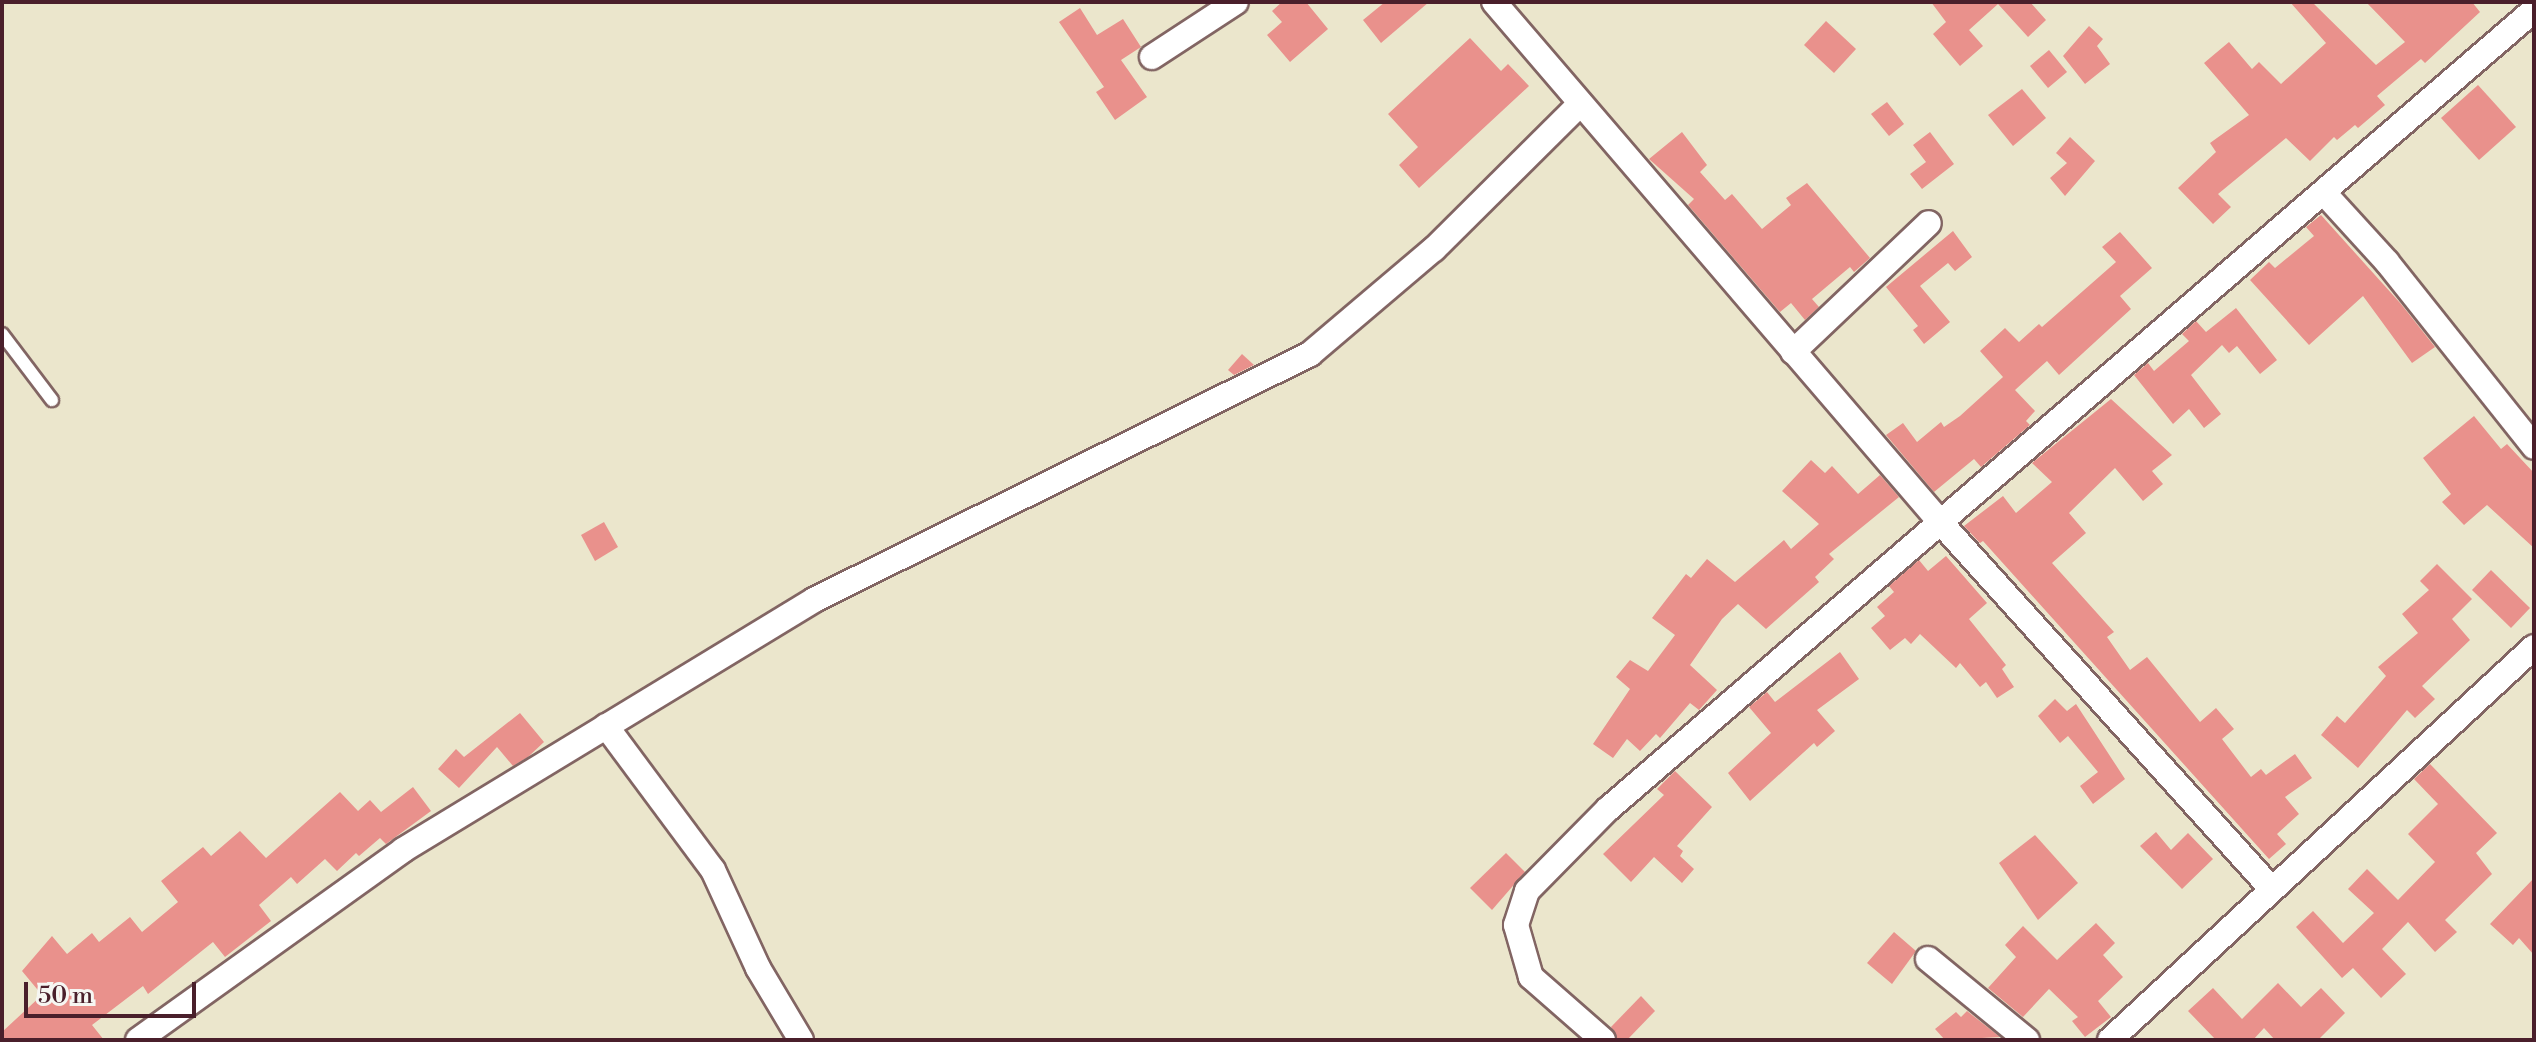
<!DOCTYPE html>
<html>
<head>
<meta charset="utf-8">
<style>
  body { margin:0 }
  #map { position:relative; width:2536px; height:1042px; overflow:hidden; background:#ebe6cc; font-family:"Libre Bodoni",serif }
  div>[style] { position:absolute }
  .building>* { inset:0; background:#e9918c }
  .roads { filter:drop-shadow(2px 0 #826563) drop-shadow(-2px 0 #826563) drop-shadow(0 2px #826563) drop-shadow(0 -2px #826563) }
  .service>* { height:12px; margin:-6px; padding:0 6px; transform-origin:6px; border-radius:6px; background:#fff }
  .minor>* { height:24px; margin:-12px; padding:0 12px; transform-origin:12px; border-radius:12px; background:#fff }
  span { translate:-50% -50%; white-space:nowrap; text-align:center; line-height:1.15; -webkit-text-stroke:8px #f6f6f2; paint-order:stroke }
  .frame { position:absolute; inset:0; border:4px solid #4a1f2b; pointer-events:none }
  .scale { position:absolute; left:24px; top:982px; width:172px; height:36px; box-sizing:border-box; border:4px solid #4a1f2b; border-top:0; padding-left:10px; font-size:24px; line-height:28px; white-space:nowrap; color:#4a1f2b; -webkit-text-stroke:6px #f6f6f2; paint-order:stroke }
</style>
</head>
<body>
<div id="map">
  <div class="building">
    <i style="clip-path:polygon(1282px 2px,1306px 2px,1328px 29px,1290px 62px,1267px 35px,1282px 22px,1272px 11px)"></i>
    <i style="clip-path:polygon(1385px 2px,1429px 2px,1381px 43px,1363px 20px)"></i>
    <i style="clip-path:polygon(1931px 2px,2030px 2px,2046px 20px,2028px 37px,1998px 4px,1969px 30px,1983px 46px,1960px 66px,1933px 34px,1946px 22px)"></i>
    <i style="clip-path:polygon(2290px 2px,2312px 2px,2376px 65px,2405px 42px,2366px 2px,2472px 2px,2480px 12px,2425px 63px,2421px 59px,2377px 96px,2385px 105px,2358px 128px,2355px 125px,2337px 140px,2334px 137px,2310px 161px,2286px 138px,2218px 194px,2231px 207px,2213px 224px,2178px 188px,2216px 152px,2210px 143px,2249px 115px,2204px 63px,2229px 42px,2252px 69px,2259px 62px,2281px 84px,2326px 43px)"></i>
    <i style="clip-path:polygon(1080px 8px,1097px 35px,1123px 19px,1141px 47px,1121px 60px,1147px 97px,1115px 120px,1096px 92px,1104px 87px,1059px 22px)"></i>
    <i style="clip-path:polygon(1826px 21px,1856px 49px,1834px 73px,1804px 45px)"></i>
    <i style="clip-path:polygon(2089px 26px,2103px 39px,2097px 46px,2110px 64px,2085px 84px,2063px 56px)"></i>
    <i style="clip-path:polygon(1470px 38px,1501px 71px,1508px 64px,1529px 86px,1419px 188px,1399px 165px,1418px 147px,1388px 114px)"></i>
    <i style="clip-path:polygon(2049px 50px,2067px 72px,2048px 88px,2030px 66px)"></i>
    <i style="clip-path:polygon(2478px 85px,2516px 127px,2479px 160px,2441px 118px)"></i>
    <i style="clip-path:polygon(2022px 89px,2046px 118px,2013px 146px,1988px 115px)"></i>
    <i style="clip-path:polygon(1887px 102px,1904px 124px,1889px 136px,1871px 114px)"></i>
    <i style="clip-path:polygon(1682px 132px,1707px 165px,1700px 172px,1725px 200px,1732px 194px,1762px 229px,1791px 205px,1786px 198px,1807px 183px,1870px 258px,1854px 272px,1850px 267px,1812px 299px,1819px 307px,1805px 320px,1791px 303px,1780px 312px,1688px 205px,1694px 199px,1649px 159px)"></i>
    <i style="clip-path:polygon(1930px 132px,1954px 164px,1922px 189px,1910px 174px,1926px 162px,1913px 145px)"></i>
    <i style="clip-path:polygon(2070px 137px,2095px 161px,2065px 196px,2050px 178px,2067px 163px,2056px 153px)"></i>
    <i style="clip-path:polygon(2321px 215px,2401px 304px,2435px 347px,2412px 363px,2363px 296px,2309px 345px,2250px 280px,2269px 262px,2275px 268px,2314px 236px,2306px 227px)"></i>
    <i style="clip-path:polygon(1953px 231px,1972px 257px,1955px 271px,1948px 263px,1920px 286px,1950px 322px,1924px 344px,1913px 330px,1918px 326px,1886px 287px)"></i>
    <i style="clip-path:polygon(2120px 232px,2152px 268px,2120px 296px,2131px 309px,2059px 375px,2047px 361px,2015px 390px,2035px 411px,2026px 421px,2030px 425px,1981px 467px,1974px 459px,1934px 492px,1886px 435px,1903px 423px,1917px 442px,1941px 422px,1944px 427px,1960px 416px,2003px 377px,1980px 351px,2005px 328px,2019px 342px,2039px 324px,2042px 327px,2116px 262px,2102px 247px)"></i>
    <i style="clip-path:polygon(2236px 308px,2277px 360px,2260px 374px,2237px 346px,2229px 353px,2222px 345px,2191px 375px,2221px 414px,2204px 428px,2189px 409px,2173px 424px,2134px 375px,2148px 363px,2154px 371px,2189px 341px,2182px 334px,2196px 321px,2206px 332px)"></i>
    <i style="clip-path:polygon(1242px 354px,1254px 365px,1234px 375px,1228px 370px)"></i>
    <i style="clip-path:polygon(2111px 399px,2172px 455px,2152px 471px,2163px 484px,2143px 501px,2115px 468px,2069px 513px,2086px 533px,2052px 563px,2114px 632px,2107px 637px,2130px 670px,2147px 657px,2200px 722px,2216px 708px,2234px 729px,2222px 739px,2251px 777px,2261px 769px,2266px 775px,2295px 754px,2312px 778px,2285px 797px,2299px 814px,2277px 834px,2286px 844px,2269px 859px,1983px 541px,1980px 543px,1964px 526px,2003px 496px,2016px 513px,2052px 482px,2032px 463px)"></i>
    <i style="clip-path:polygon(2474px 416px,2501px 449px,2507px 444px,2534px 473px,2534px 548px,2487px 505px,2464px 525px,2442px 502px,2451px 494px,2423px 458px)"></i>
    <i style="clip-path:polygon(1811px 460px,1825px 473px,1832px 466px,1858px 494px,1880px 475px,1899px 497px,1829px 554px,1834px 559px,1815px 577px,1819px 582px,1766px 629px,1738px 604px,1722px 619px,1690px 665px,1717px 690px,1699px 710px,1690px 703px,1660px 738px,1656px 734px,1640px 751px,1627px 739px,1613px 758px,1593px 744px,1630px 689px,1616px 677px,1630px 660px,1648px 671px,1675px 635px,1652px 618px,1686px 574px,1691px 578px,1707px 559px,1735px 582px,1784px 540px,1791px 549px,1819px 524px,1782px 491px)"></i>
    <i style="clip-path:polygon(604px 522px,618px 547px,595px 561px,581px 535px)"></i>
    <i style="clip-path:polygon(1946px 556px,1987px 603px,1969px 619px,2006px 665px,2002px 669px,2014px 687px,1997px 698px,1986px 682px,1980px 687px,1960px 663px,1956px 668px,1920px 634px,1911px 644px,1905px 638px,1890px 650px,1871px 628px,1885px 616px,1877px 607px,1894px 592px,1889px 586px,1919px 560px,1928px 571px)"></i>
    <i style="clip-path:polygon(2437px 564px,2472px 599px,2452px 619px,2470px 640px,2422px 686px,2435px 699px,2415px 718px,2407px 710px,2358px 768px,2321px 735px,2337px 716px,2345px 723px,2386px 676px,2378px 667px,2418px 633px,2402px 614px,2429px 590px,2420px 581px)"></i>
    <i style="clip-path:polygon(2491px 570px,2530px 608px,2511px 628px,2472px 590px)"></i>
    <i style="clip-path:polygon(1840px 652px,1859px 679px,1817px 710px,1835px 731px,1817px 747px,1814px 743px,1750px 801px,1728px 773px,1771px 733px,1749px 707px,1767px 692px,1775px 702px)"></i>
    <i style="clip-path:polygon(2055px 699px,2067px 711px,2076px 704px,2125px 779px,2093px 804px,2080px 786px,2098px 772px,2068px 736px,2060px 743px,2038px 716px)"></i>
    <i style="clip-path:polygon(520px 713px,544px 742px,528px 757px,513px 766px,497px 747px,459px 788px,438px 769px,456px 749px,464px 757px)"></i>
    <i style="clip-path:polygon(2430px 764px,2497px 833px,2476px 853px,2492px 874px,2445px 920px,2457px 932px,2435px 952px,2408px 922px,2382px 949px,2406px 974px,2381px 998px,2353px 968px,2342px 978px,2296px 927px,2313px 911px,2343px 943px,2374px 913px,2348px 889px,2367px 869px,2398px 900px,2435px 862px,2408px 834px,2438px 804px,2414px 779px)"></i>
    <i style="clip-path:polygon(1675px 771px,1712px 807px,1677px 846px,1683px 851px,1680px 856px,1694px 869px,1682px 883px,1654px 857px,1631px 882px,1603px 854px,1664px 795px,1657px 789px)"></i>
    <i style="clip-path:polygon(413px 787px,431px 811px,386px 844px,380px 838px,359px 856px,356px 853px,337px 871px,325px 859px,297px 884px,291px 877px,259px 905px,271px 921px,225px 957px,213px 942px,148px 994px,143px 986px,92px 1025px,104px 1040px,2px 1040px,2px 1032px,42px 995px,22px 971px,52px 936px,67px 954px,92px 933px,99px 942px,130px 917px,142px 932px,178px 902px,161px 881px,203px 847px,211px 856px,240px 831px,266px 858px,340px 792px,358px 811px,370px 800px,381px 812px)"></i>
    <i style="clip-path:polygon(2156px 832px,2171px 850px,2188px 833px,2213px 859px,2182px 889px,2140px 846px)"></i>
    <i style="clip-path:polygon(2035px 835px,2078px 883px,2038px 920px,1999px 863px)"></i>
    <i style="clip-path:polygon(1506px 853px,1525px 872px,1492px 910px,1470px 888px)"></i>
    <i style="clip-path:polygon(2534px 878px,2534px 955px,2519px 938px,2513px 945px,2490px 924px)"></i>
    <i style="clip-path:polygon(2096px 923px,2115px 943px,2103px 955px,2123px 977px,2098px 1001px,2111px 1017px,2085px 1037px,2072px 1021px,2078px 1017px,2049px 989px,2023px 1017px,1988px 988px,2016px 957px,2005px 945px,2023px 926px,2057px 960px)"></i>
    <i style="clip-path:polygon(1894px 932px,1916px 951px,1892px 984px,1867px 963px)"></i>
    <i style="clip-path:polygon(2278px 983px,2301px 1007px,2321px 988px,2345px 1013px,2318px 1040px,2275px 1040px,2264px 1028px,2253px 1040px,2216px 1040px,2188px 1011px,2213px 988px,2242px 1019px)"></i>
    <i style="clip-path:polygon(1641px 996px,1655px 1011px,1627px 1040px,1618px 1040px,1611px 1027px)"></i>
    <i style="clip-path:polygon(1967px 1011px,2000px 1037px,1945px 1040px,1935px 1029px,1956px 1012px,1961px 1017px)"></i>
  </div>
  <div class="roads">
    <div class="service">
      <i style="left:2px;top:334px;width:83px;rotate:52.9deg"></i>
    </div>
    <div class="minor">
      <i style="left:1494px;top:2px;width:686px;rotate:49.37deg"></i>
      <i style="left:1941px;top:523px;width:492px;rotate:47.9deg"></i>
      <i style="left:1152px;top:57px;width:100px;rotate:-33.2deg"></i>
      <i style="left:2325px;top:194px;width:92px;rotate:47.6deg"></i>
      <i style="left:2387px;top:262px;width:236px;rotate:51.5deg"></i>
      <i style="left:1793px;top:352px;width:187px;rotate:-43.5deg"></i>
      <i style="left:606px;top:726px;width:179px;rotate:53.4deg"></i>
      <i style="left:713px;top:870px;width:108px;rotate:65.3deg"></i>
      <i style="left:758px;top:968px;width:84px;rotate:59.2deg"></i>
      <i style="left:1928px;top:959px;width:128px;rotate:39.3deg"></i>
      <i style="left:138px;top:1040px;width:326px;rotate:-35.6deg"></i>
      <i style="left:403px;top:850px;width:481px;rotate:-31.3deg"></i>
      <i style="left:814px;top:600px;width:554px;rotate:-26.38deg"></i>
      <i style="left:1310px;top:354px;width:162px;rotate:-40.3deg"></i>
      <i style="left:1434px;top:249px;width:206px;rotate:-44.8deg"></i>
      <i style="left:1603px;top:1040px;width:96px;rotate:-138.8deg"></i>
      <i style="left:1531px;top:977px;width:54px;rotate:-106.1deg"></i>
      <i style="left:1516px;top:925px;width:36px;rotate:-72deg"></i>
      <i style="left:1527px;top:891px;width:115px;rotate:-45.4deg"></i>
      <i style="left:1608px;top:809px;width:1223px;rotate:-40.79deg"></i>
      <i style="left:2110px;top:1040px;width:578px;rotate:-42.83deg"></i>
    </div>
  </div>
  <div class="frame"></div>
  <div class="scale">50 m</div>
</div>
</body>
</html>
